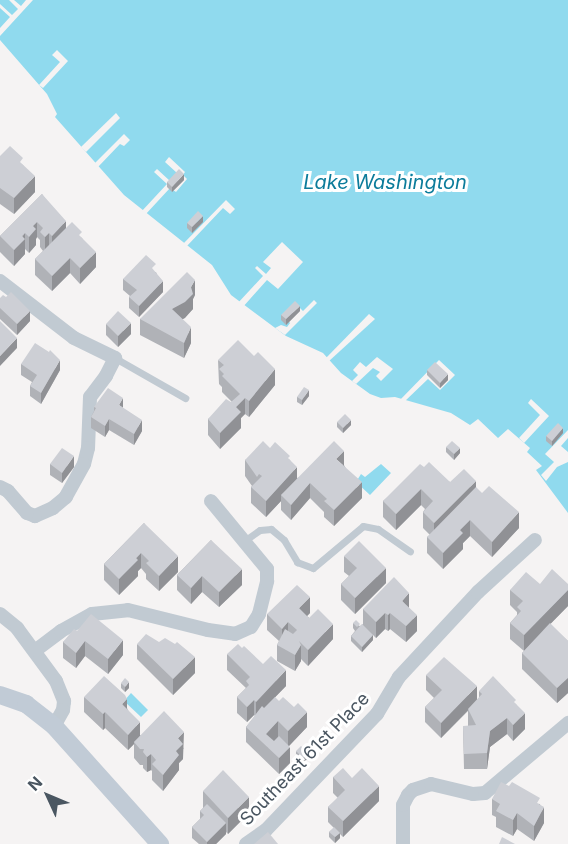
<!DOCTYPE html>
<html>
<head>
<meta charset="utf-8">
<style>
  body { margin:0 }
  #map { position:relative; width:568px; height:844px; overflow:hidden; background:#f5f3f3; font-family:Inter,sans-serif }
  div>[style] { position:absolute }
  .water>* { inset:0; background:#90daee }
  .pier>* { inset:0; background:#f5f3f3 }
  .lane>* { height:7px; margin:-3.5px; padding:0 3.5px; transform-origin:3.5px; border-radius:3.5px; background:#c1cad2 }
  .street>* { height:14px; margin:-7px; padding:0 7px; transform-origin:7px; border-radius:7px; background:#c1cad2 }
  .secondary>* { height:18px; margin:-9px; padding:0 9px; transform-origin:9px; border-radius:9px; background:#c1cbd6 }
  .wall>* { inset:0; background:#b0b2b7 }
  .shaded-wall>* { inset:0; background:#909195 }
  .building>* { inset:0; background:#cdcfd5 }
  span { translate:-50% -50%; white-space:nowrap; text-align:center; line-height:1.15; -webkit-text-stroke:6px #fff; paint-order:stroke }
  .street-label { font-size:18px; color:#4a5661 }
  .water-label { font-size:20px; color:#0c7c9b; font-style:italic }
  .north { position:absolute; left:18px; top:766px; width:60px; height:60px; -webkit-text-stroke:4px #fff; paint-order:stroke; rotate:314deg; font-size:16px; font-weight:700; line-height:24px; text-align:center; color:#4a5661 }
  .north::after { content:''; display:block; margin:auto; width:21px; height:27px; background:#4a5661; clip-path:polygon(50% 0,100% 100%,50% 72%,0 100%) }
</style>
</head>
<body>
<div id="map">
  <div class="water">
    <i style="clip-path:polygon(0 0,568px 0,568px 513px,536px 470px,542px 466px,527px 452px,530px 448px,508px 429px,498px 438px,478px 419px,470px 425px,451px 413px,395px 397px,381px 398px,370px 394px,341px 373px,323px 353px,286px 336px,231px 295px,212px 265px,124px 195px,55px 117px,57px 114px,47px 94px,0 40px)"></i>
    <i style="clip-path:polygon(381px 464px,391px 473px,370px 495px,356px 482px,361px 474px,365px 477px)"></i>
    <i style="clip-path:polygon(131px 693px,148px 710px,141px 717px,124px 701px)"></i>
  </div>
  <div class="pier">
    <i style="clip-path:polygon(9px 0,14px 0,21px 6px,26px 0,33px 0,0 36px,0 28px,10px 17px,0 8px,0 4px,12px 15px,18px 9px)"></i>
    <i style="clip-path:polygon(57px 50px,68px 61px,43px 88px,39px 85px,60px 62px,52px 55px)"></i>
    <i style="clip-path:polygon(116px 113px,120px 118px,86px 152px,81px 147px)"></i>
    <i style="clip-path:polygon(124px 134px,130px 140px,124px 146px,120px 144px,98px 167px,94px 164px)"></i>
    <i style="clip-path:polygon(169px 157px,185px 172px,183px 175px,187px 179px,176px 192px,170px 188px,145px 215px,141px 212px,167px 184px,154px 172px,157px 169px,170px 181px,177px 173px,165px 162px)"></i>
    <i style="clip-path:polygon(226px 200px,235px 209px,230px 214px,223px 208px,186px 247px,183px 244px)"></i>
    <i style="clip-path:polygon(282px 242px,303px 262px,278px 289px,267px 280px,242px 308px,237px 304px,263px 276px,255px 268px,257px 266px,266px 274px,271px 268px,263px 262px)"></i>
    <i style="clip-path:polygon(314px 300px,317px 303px,285px 335px,275px 328px,281px 325px,287px 327px,290px 323px,286px 318px,298px 306px,303px 311px)"></i>
    <i style="clip-path:polygon(369px 314px,375px 319px,328px 362px,325px 359px)"></i>
    <i style="clip-path:polygon(377px 357px,393px 369px,381px 381px,376px 376px,380px 372px,373px 368px,356px 384px,352px 381px,358px 375px,353px 370px,360px 362px,366px 367px)"></i>
    <i style="clip-path:polygon(439px 360px,455px 375px,440px 390px,428px 379px,404px 402px,399px 401px)"></i>
    <i style="clip-path:polygon(531px 399px,549px 416px,524px 443px,519px 438px,540px 415px,528px 403px)"></i>
    <i style="clip-path:polygon(568px 430px,568px 438px,561px 446px,568px 452px,568px 462px,557px 467px,546px 481px,541px 475px,554px 462px,545px 454px)"></i>
  </div>
  <div class="lane">
    <i style="left:115px;top:358px;width:81px;rotate:29.7deg"></i>
    <i style="left:244px;top:541px;width:19px;rotate:-35deg"></i>
    <i style="left:260px;top:530px;width:11px;rotate:-5deg"></i>
    <i style="left:271px;top:529px;width:17px;rotate:40deg"></i>
    <i style="left:284px;top:540px;width:26px;rotate:59deg"></i>
    <i style="left:297px;top:562px;width:17px;rotate:21deg"></i>
    <i style="left:313px;top:568px;width:65px;rotate:-40deg"></i>
    <i style="left:363px;top:526px;width:15px;rotate:11deg"></i>
    <i style="left:378px;top:529px;width:39px;rotate:35deg"></i>
  </div>
  <div class="street">
    <i style="left:0;top:281px;width:93px;rotate:37.6deg"></i>
    <i style="left:74px;top:338px;width:46px;rotate:26deg"></i>
    <i style="left:115px;top:358px;width:20px;rotate:117deg"></i>
    <i style="left:106px;top:376px;width:26px;rotate:127deg"></i>
    <i style="left:90px;top:397px;width:51px;rotate:92.2deg"></i>
    <i style="left:88px;top:448px;width:16px;rotate:104deg"></i>
    <i style="left:84px;top:464px;width:38px;rotate:119deg"></i>
    <i style="left:66px;top:497px;width:17px;rotate:140deg"></i>
    <i style="left:53px;top:508px;width:20px;rotate:156deg"></i>
    <i style="left:35px;top:516px;width:9px;rotate:-159deg"></i>
    <i style="left:27px;top:513px;width:29px;rotate:-131deg"></i>
    <i style="left:8px;top:491px;width:9px;rotate:-153deg"></i>
    <i style="left:0;top:614px;width:22px;rotate:39deg"></i>
    <i style="left:17px;top:628px;width:66px;rotate:53.7deg"></i>
    <i style="left:56px;top:681px;width:22px;rotate:68deg"></i>
    <i style="left:64px;top:701px;width:9px;rotate:96deg"></i>
    <i style="left:63px;top:710px;width:18px;rotate:119deg"></i>
    <i style="left:36px;top:650px;width:31px;rotate:-37deg"></i>
    <i style="left:61px;top:631px;width:35px;rotate:-29deg"></i>
    <i style="left:92px;top:614px;width:36px;rotate:-6deg"></i>
    <i style="left:128px;top:610px;width:82px;rotate:14deg"></i>
    <i style="left:208px;top:630px;width:27px;rotate:8deg"></i>
    <i style="left:235px;top:634px;width:17px;rotate:-24deg"></i>
    <i style="left:251px;top:627px;width:15px;rotate:-58deg"></i>
    <i style="left:259px;top:614px;width:34px;rotate:-76deg"></i>
    <i style="left:267px;top:581px;width:12px;rotate:-90deg"></i>
    <i style="left:267px;top:569px;width:88px;rotate:-129.5deg"></i>
    <i style="left:246px;top:844px;width:24px;rotate:-35deg"></i>
    <i style="left:266px;top:830px;width:161px;rotate:-46.3deg"></i>
    <i style="left:377px;top:714px;width:43px;rotate:-59.3deg"></i>
    <i style="left:399px;top:677px;width:116px;rotate:-47.1deg"></i>
    <i style="left:478px;top:592px;width:77px;rotate:-42.4deg"></i>
    <i style="left:403px;top:844px;width:39px;rotate:-90deg"></i>
    <i style="left:403px;top:805px;width:11px;rotate:-63deg"></i>
    <i style="left:408px;top:795px;width:7px;rotate:-45deg"></i>
    <i style="left:413px;top:790px;width:19px;rotate:-18deg"></i>
    <i style="left:431px;top:784px;width:43px;rotate:13.4deg"></i>
    <i style="left:473px;top:794px;width:12px;rotate:-5deg"></i>
    <i style="left:485px;top:793px;width:109px;rotate:-40.1deg"></i>
  </div>
  <div class="secondary">
    <i style="left:0;top:695px;width:28px;rotate:19deg"></i>
    <i style="left:26px;top:704px;width:36px;rotate:38deg"></i>
    <i style="left:54px;top:726px;width:159px;rotate:48.1deg"></i>
  </div>
  <div class="wall">
    <i style="clip-path:polygon(0 156px,23px 165px,35px 192px,14px 214px,0 204px)"></i>
    <i style="clip-path:polygon(184px 180px,172px 192px,167px 187px,167px 182px)"></i>
    <i style="clip-path:polygon(42px 194px,66px 228px,82px 238px,96px 267px,80px 284px,70px 273px,52px 291px,35px 275px,35px 259px,43px 251px,40px 247px,40px 240px,37px 237px,36px 239px,36px 245px,29px 253px,25px 249px,25px 254px,14px 266px,0 252px,0 236px)"></i>
    <i style="clip-path:polygon(203px 222px,192px 233px,187px 228px,187px 223px)"></i>
    <i style="clip-path:polygon(156px 272px,163px 292px,139px 317px,129px 308px,129px 297px,130px 296px,123px 290px,123px 279px)"></i>
    <i style="clip-path:polygon(195px 295px,193px 299px,193px 309px,182px 319px,191px 343px,184px 358px,140px 335px,140px 319px)"></i>
    <i style="clip-path:polygon(0 298px,30px 321px,17px 335px,0 319px)"></i>
    <i style="clip-path:polygon(300px 311px,286px 325px,281px 320px,281px 315px)"></i>
    <i style="clip-path:polygon(106px 324px,131px 334px,118px 347px,106px 335px)"></i>
    <i style="clip-path:polygon(218px 360px,275px 385px,249px 417px,245px 414px,241px 418px,241px 428px,220px 449px,208px 435px,208px 419px,232px 402px,222px 392px,222px 387px,219px 384px)"></i>
    <i style="clip-path:polygon(21px 364px,60px 370px,41px 404px,30px 396px,30px 386px,32px 382px,21px 375px)"></i>
    <i style="clip-path:polygon(427px 370px,448px 380px,440px 388px,427px 375px)"></i>
    <i style="clip-path:polygon(309px 396px,302px 405px,297px 402px,297px 397px)"></i>
    <i style="clip-path:polygon(94px 407px,123px 408px,142px 431px,134px 445px,109px 430px,105px 437px,91px 428px,91px 417px,94px 411px)"></i>
    <i style="clip-path:polygon(337px 422px,351px 425px,343px 433px,337px 427px)"></i>
    <i style="clip-path:polygon(563px 433px,552px 446px,546px 441px,546px 436px)"></i>
    <i style="clip-path:polygon(446px 447px,460px 453px,454px 460px,446px 452px)"></i>
    <i style="clip-path:polygon(270px 448px,290px 460px,297px 478px,344px 465px,362px 498px,334px 526px,324px 517px,324px 512px,310px 498px,291px 520px,281px 510px,281px 501px,266px 517px,251px 503px,251px 487px,252px 486px,245px 476px,245px 460px)"></i>
    <i style="clip-path:polygon(50px 464px,74px 467px,62px 483px,50px 475px)"></i>
    <i style="clip-path:polygon(424px 467px,450px 482px,476px 488px,519px 528px,492px 557px,470px 536px,463px 543px,463px 549px,443px 569px,427px 553px,427px 537px,430px 535px,423px 528px,423px 512px,425px 509px,421px 505px,396px 530px,383px 517px,383px 501px)"></i>
    <i style="clip-path:polygon(144px 523px,178px 572px,159px 591px,146px 579px,146px 574px,141px 568px,138px 571px,138px 576px,119px 595px,104px 580px,104px 564px)"></i>
    <i style="clip-path:polygon(211px 540px,242px 585px,219px 607px,202px 592px,191px 604px,177px 590px,177px 575px)"></i>
    <i style="clip-path:polygon(344px 556px,386px 583px,355px 614px,341px 600px,341px 584px,349px 576px,344px 572px)"></i>
    <i style="clip-path:polygon(540px 584px,568px 584px,568px 606px,550px 624px,568px 641px,568px 693px,557px 703px,522px 669px,522px 653px,524px 651px,510px 639px,510px 623px,517px 615px,517px 612px,510px 605px,510px 590px)"></i>
    <i style="clip-path:polygon(409px 608px,417px 631px,406px 642px,390px 629px,388px 631px,385px 629px,376px 638px,373px 635px,373px 640px,362px 652px,351px 641px,351px 636px,355px 631px,353px 628px,353px 623px,360px 626px,363px 624px,363px 609px)"></i>
    <i style="clip-path:polygon(310px 613px,307px 616px,333px 639px,308px 666px,301px 659px,301px 661px,295px 671px,277px 661px,277px 645px,279px 641px,267px 630px,267px 614px)"></i>
    <i style="clip-path:polygon(77px 631px,123px 655px,108px 674px,85px 656px,76px 668px,63px 658px,63px 642px)"></i>
    <i style="clip-path:polygon(137px 644px,195px 673px,173px 695px,137px 659px)"></i>
    <i style="clip-path:polygon(227px 654px,286px 686px,264px 708px,307px 727px,289px 746px,290px 763px,279px 774px,246px 742px,246px 727px,255px 716px,254px 715px,247px 722px,237px 713px,237px 697px,246px 688px,227px 670px)"></i>
    <i style="clip-path:polygon(426px 675px,477px 700px,479px 698px,479px 691px,516px 704px,525px 729px,513px 741px,507px 734px,490px 747px,487px 769px,464px 769px,463px 726px,468px 726px,468px 711px,441px 738px,425px 722px,425px 707px,434px 698px,426px 690px)"></i>
    <i style="clip-path:polygon(121px 683px,129px 688px,125px 692px,121px 688px)"></i>
    <i style="clip-path:polygon(84px 697px,127px 708px,140px 735px,184px 748px,183px 749px,183px 759px,179px 763px,179px 770px,163px 791px,152px 780px,152px 771px,151px 770px,147px 772px,143px 768px,143px 765px,140px 765px,134px 758px,134px 744px,128px 750px,105px 728px,103px 730px,84px 712px)"></i>
    <i style="clip-path:polygon(296px 751px,308px 758px,303px 763px,296px 757px)"></i>
    <i style="clip-path:polygon(333px 777px,352px 778px,379px 801px,343px 837px,340px 834px,340px 838px,335px 843px,329px 837px,329px 832px,334px 828px,328px 822px,328px 807px,338px 798px,333px 793px)"></i>
    <i style="clip-path:polygon(203px 791px,249px 813px,228px 834px,226px 832px,226px 834px,216px 844px,199px 844px,192px 838px,192px 827px,200px 819px,200px 811px,203px 808px)"></i>
    <i style="clip-path:polygon(492px 799px,540px 804px,544px 823px,534px 841px,517px 829px,513px 836px,496px 827px,496px 817px,492px 815px)"></i>
  </div>
  <div class="shaded-wall">
    <i style="clip-path:polygon(184px 174px,184px 180px,172px 192px,172px 187px)"></i>
    <i style="clip-path:polygon(35px 176px,35px 192px,14px 214px,14px 198px)"></i>
    <i style="clip-path:polygon(203px 216px,203px 222px,192px 233px,192px 227px)"></i>
    <i style="clip-path:polygon(66px 221px,66px 236px,52px 251px,52px 236px)"></i>
    <i style="clip-path:polygon(37px 222px,37px 237px,36px 239px,36px 245px,29px 253px,29px 237px,33px 226px)"></i>
    <i style="clip-path:polygon(25px 233px,25px 254px,14px 266px,14px 250px)"></i>
    <i style="clip-path:polygon(49px 233px,49px 249px,45px 253px,45px 237px)"></i>
    <i style="clip-path:polygon(96px 252px,96px 267px,80px 284px,80px 268px)"></i>
    <i style="clip-path:polygon(70px 258px,70px 273px,52px 291px,52px 276px)"></i>
    <i style="clip-path:polygon(195px 280px,195px 295px,193px 299px,193px 309px,185px 318px,172px 325px,172px 309px,191px 287px)"></i>
    <i style="clip-path:polygon(163px 281px,163px 292px,139px 317px,139px 306px)"></i>
    <i style="clip-path:polygon(300px 306px,300px 311px,286px 325px,286px 319px)"></i>
    <i style="clip-path:polygon(30px 311px,30px 321px,17px 335px,17px 324px)"></i>
    <i style="clip-path:polygon(131px 323px,131px 334px,118px 347px,118px 336px)"></i>
    <i style="clip-path:polygon(191px 327px,191px 343px,184px 358px,184px 343px)"></i>
    <i style="clip-path:polygon(17px 338px,17px 348px,0 366px,0 356px)"></i>
    <i style="clip-path:polygon(60px 360px,60px 370px,41px 404px,41px 393px)"></i>
    <i style="clip-path:polygon(275px 369px,275px 385px,249px 417px,249px 401px)"></i>
    <i style="clip-path:polygon(448px 374px,448px 380px,440px 388px,440px 383px)"></i>
    <i style="clip-path:polygon(309px 390px,309px 396px,302px 405px,302px 400px)"></i>
    <i style="clip-path:polygon(123px 398px,123px 408px,119px 405px)"></i>
    <i style="clip-path:polygon(245px 398px,245px 414px,241px 418px,241px 428px,220px 449px,220px 433px,236px 407px)"></i>
    <i style="clip-path:polygon(109px 419px,109px 430px,105px 437px,105px 426px)"></i>
    <i style="clip-path:polygon(142px 420px,142px 431px,134px 445px,134px 434px)"></i>
    <i style="clip-path:polygon(351px 420px,351px 425px,343px 433px,343px 428px)"></i>
    <i style="clip-path:polygon(563px 428px,563px 433px,552px 446px,552px 441px)"></i>
    <i style="clip-path:polygon(460px 448px,460px 453px,454px 460px,454px 454px)"></i>
    <i style="clip-path:polygon(344px 451px,344px 466px,336px 459px)"></i>
    <i style="clip-path:polygon(74px 456px,74px 467px,62px 483px,62px 473px)"></i>
    <i style="clip-path:polygon(297px 467px,297px 483px,281px 495px,281px 501px,266px 517px,266px 501px)"></i>
    <i style="clip-path:polygon(476px 481px,476px 497px,434px 539px,434px 523px)"></i>
    <i style="clip-path:polygon(362px 482px,362px 498px,334px 526px,334px 510px)"></i>
    <i style="clip-path:polygon(310px 483px,310px 498px,291px 520px,291px 505px)"></i>
    <i style="clip-path:polygon(421px 489px,421px 505px,396px 530px,396px 514px)"></i>
    <i style="clip-path:polygon(519px 512px,519px 528px,492px 557px,492px 542px)"></i>
    <i style="clip-path:polygon(470px 520px,470px 536px,463px 543px,463px 549px,443px 569px,443px 553px,460px 530px)"></i>
    <i style="clip-path:polygon(141px 553px,141px 568px,138px 571px,138px 576px,119px 595px,119px 579px)"></i>
    <i style="clip-path:polygon(178px 556px,178px 572px,159px 591px,159px 576px)"></i>
    <i style="clip-path:polygon(386px 568px,386px 583px,355px 614px,355px 598px)"></i>
    <i style="clip-path:polygon(242px 569px,242px 585px,219px 607px,219px 592px)"></i>
    <i style="clip-path:polygon(202px 576px,202px 592px,191px 604px,191px 588px)"></i>
    <i style="clip-path:polygon(568px 590px,568px 606px,524px 651px,524px 635px)"></i>
    <i style="clip-path:polygon(409px 593px,409px 609px,402px 601px)"></i>
    <i style="clip-path:polygon(310px 597px,310px 613px,299px 624px,299px 608px)"></i>
    <i style="clip-path:polygon(385px 613px,385px 629px,376px 638px,376px 622px)"></i>
    <i style="clip-path:polygon(390px 613px,390px 629px,388px 631px,388px 615px)"></i>
    <i style="clip-path:polygon(417px 615px,417px 631px,406px 642px,406px 626px)"></i>
    <i style="clip-path:polygon(288px 622px,288px 638px,282px 645px,282px 629px)"></i>
    <i style="clip-path:polygon(333px 624px,333px 639px,308px 666px,308px 650px)"></i>
    <i style="clip-path:polygon(373px 635px,373px 640px,362px 652px,362px 647px)"></i>
    <i style="clip-path:polygon(123px 640px,123px 655px,108px 674px,108px 659px)"></i>
    <i style="clip-path:polygon(85px 641px,85px 656px,76px 668px,76px 653px)"></i>
    <i style="clip-path:polygon(301px 645px,301px 661px,295px 671px,295px 655px)"></i>
    <i style="clip-path:polygon(195px 657px,195px 673px,173px 695px,173px 679px)"></i>
    <i style="clip-path:polygon(286px 670px,286px 686px,256px 717px,256px 702px)"></i>
    <i style="clip-path:polygon(568px 677px,568px 693px,557px 703px,557px 688px)"></i>
    <i style="clip-path:polygon(129px 682px,129px 688px,125px 692px,125px 687px)"></i>
    <i style="clip-path:polygon(477px 686px,477px 701px,441px 738px,441px 723px)"></i>
    <i style="clip-path:polygon(127px 699px,127px 715px,122px 704px)"></i>
    <i style="clip-path:polygon(254px 700px,254px 715px,247px 722px,247px 707px)"></i>
    <i style="clip-path:polygon(105px 712px,105px 728px,103px 730px,103px 714px)"></i>
    <i style="clip-path:polygon(307px 712px,307px 727px,288px 747px,288px 731px)"></i>
    <i style="clip-path:polygon(525px 713px,525px 729px,513px 741px,513px 725px)"></i>
    <i style="clip-path:polygon(507px 718px,507px 734px,490px 747px,487px 769px,487px 753px,490px 731px)"></i>
    <i style="clip-path:polygon(278px 721px,278px 737px,268px 748px,266px 734px)"></i>
    <i style="clip-path:polygon(140px 722px,140px 737px,134px 742px,134px 744px,128px 750px,128px 735px)"></i>
    <i style="clip-path:polygon(184px 732px,183px 759px,179px 763px,179px 770px,163px 791px,163px 775px,176px 751px,178px 738px)"></i>
    <i style="clip-path:polygon(290px 747px,290px 763px,279px 774px,279px 758px)"></i>
    <i style="clip-path:polygon(308px 753px,308px 758px,303px 763px,303px 758px)"></i>
    <i style="clip-path:polygon(151px 754px,151px 770px,147px 772px,147px 757px)"></i>
    <i style="clip-path:polygon(379px 786px,379px 801px,343px 837px,343px 821px)"></i>
    <i style="clip-path:polygon(249px 797px,249px 813px,228px 834px,228px 818px)"></i>
    <i style="clip-path:polygon(544px 807px,544px 823px,534px 841px,534px 826px)"></i>
    <i style="clip-path:polygon(517px 813px,517px 829px,513px 836px,513px 820px)"></i>
    <i style="clip-path:polygon(226px 823px,226px 834px,216px 844px,207px 844px,207px 842px)"></i>
    <i style="clip-path:polygon(340px 833px,340px 838px,335px 843px,335px 837px)"></i>
  </div>
  <div class="building">
    <i style="clip-path:polygon(10px 146px,23px 158px,20px 162px,35px 176px,14px 198px,0 188px,0 156px)"></i>
    <i style="clip-path:polygon(179px 169px,184px 174px,172px 187px,167px 182px)"></i>
    <i style="clip-path:polygon(42px 194px,66px 221px,52px 236px,49px 233px,45px 237px,40px 232px,43px 228px,37px 222px,33px 226px,36px 229px,29px 237px,25px 233px,22px 236px,25px 239px,14px 250px,0 236px)"></i>
    <i style="clip-path:polygon(198px 211px,203px 216px,192px 227px,187px 223px)"></i>
    <i style="clip-path:polygon(72px 222px,82px 232px,79px 235px,96px 252px,80px 268px,70px 258px,52px 276px,35px 259px)"></i>
    <i style="clip-path:polygon(146px 255px,156px 264px,152px 268px,163px 281px,139px 306px,129px 297px,137px 290px,123px 279px)"></i>
    <i style="clip-path:polygon(187px 272px,195px 280px,191px 287px,193px 294px,185px 302px,172px 309px,191px 327px,184px 343px,140px 319px)"></i>
    <i style="clip-path:polygon(11px 292px,30px 311px,17px 324px,0 308px,0 298px,3px 295px,6px 297px)"></i>
    <i style="clip-path:polygon(295px 301px,300px 306px,286px 319px,281px 315px)"></i>
    <i style="clip-path:polygon(118px 311px,131px 323px,118px 336px,106px 324px)"></i>
    <i style="clip-path:polygon(0 321px,17px 338px,0 356px)"></i>
    <i style="clip-path:polygon(238px 340px,254px 356px,258px 352px,275px 369px,249px 401px,245px 398px,236px 407px,241px 412px,220px 433px,208px 419px,226px 399px,231px 402px,240px 394px,222px 376px,224px 374px,219px 369px,224px 365px,218px 360px)"></i>
    <i style="clip-path:polygon(35px 343px,49px 352px,50px 350px,60px 360px,41px 393px,30px 386px,37px 375px,21px 364px)"></i>
    <i style="clip-path:polygon(435px 362px,448px 374px,440px 383px,427px 370px)"></i>
    <i style="clip-path:polygon(304px 387px,309px 390px,302px 400px,297px 397px)"></i>
    <i style="clip-path:polygon(108px 388px,123px 398px,119px 405px,142px 420px,134px 434px,109px 419px,105px 426px,91px 417px,96px 408px,94px 407px)"></i>
    <i style="clip-path:polygon(345px 414px,351px 420px,343px 428px,337px 422px)"></i>
    <i style="clip-path:polygon(558px 423px,563px 428px,552px 441px,546px 436px)"></i>
    <i style="clip-path:polygon(263px 441px,270px 448px,275px 442px,290px 456px,288px 458px,297px 467px,266px 501px,251px 487px,262px 476px,259px 474px,257px 477px,245px 460px)"></i>
    <i style="clip-path:polygon(334px 441px,344px 451px,336px 459px,362px 482px,334px 510px,324px 501px,327px 499px,310px 483px,291px 505px,281px 495px)"></i>
    <i style="clip-path:polygon(452px 441px,460px 448px,454px 454px,446px 447px)"></i>
    <i style="clip-path:polygon(62px 448px,74px 456px,62px 473px,50px 464px)"></i>
    <i style="clip-path:polygon(429px 462px,450px 482px,464px 469px,476px 481px,434px 523px,423px 512px,433px 501px,421px 489px,396px 514px,383px 501px,420px 464px,424px 467px)"></i>
    <i style="clip-path:polygon(489px 486px,519px 512px,492px 542px,470px 520px,460px 530px,463px 533px,443px 553px,427px 537px,476px 487px,482px 493px)"></i>
    <i style="clip-path:polygon(144px 523px,178px 556px,159px 576px,146px 563px,149px 561px,141px 553px,136px 558px,138px 560px,119px 579px,104px 564px)"></i>
    <i style="clip-path:polygon(211px 540px,242px 569px,219px 592px,202px 576px,191px 588px,177px 575px)"></i>
    <i style="clip-path:polygon(359px 541px,386px 568px,355px 598px,341px 584px,357px 568px,344px 556px)"></i>
    <i style="clip-path:polygon(552px 569px,568px 584px,568px 590px,524px 635px,510px 623px,521px 611px,517px 607px,523px 601px,510px 590px,526px 572px,540px 584px)"></i>
    <i style="clip-path:polygon(394px 577px,409px 593px,402px 601px,417px 615px,406px 626px,390px 613px,388px 615px,385px 613px,376px 622px,363px 609px)"></i>
    <i style="clip-path:polygon(297px 585px,310px 597px,299px 608px,309px 618px,318px 609px,333px 624px,308px 650px,299px 641px,301px 645px,295px 655px,277px 645px,285px 629px,293px 634px,297px 630px,288px 622px,282px 629px,267px 614px)"></i>
    <i style="clip-path:polygon(91px 614px,123px 640px,108px 659px,85px 641px,76px 653px,63px 642px,74px 629px,77px 631px)"></i>
    <i style="clip-path:polygon(356px 620px,360px 624px,357px 627px,353px 623px)"></i>
    <i style="clip-path:polygon(550px 623px,568px 641px,568px 678px,557px 688px,522px 653px)"></i>
    <i style="clip-path:polygon(362px 624px,373px 635px,362px 647px,351px 636px)"></i>
    <i style="clip-path:polygon(146px 634px,159px 642px,165px 638px,175px 644px,177px 642px,195px 657px,173px 679px,137px 644px)"></i>
    <i style="clip-path:polygon(238px 644px,242px 648px,244px 646px,263px 664px,271px 656px,286px 670px,256px 702px,254px 700px,247px 707px,237px 697px,249px 685px,246px 681px,250px 677px,227px 654px)"></i>
    <i style="clip-path:polygon(444px 657px,477px 686px,441px 723px,425px 707px,442px 690px,426px 675px)"></i>
    <i style="clip-path:polygon(104px 676px,125px 695px,127px 699px,122px 704px,140px 722px,128px 735px,105px 712px,103px 714px,84px 697px)"></i>
    <i style="clip-path:polygon(493px 676px,516px 700px,514px 702px,525px 713px,513px 725px,507px 718px,490px 731px,487px 753px,464px 754px,463px 726px,476px 725px,468px 709px,482px 694px,479px 691px)"></i>
    <i style="clip-path:polygon(125px 678px,129px 682px,125px 687px,121px 683px)"></i>
    <i style="clip-path:polygon(275px 697px,279px 701px,283px 697px,294px 707px,298px 703px,307px 712px,288px 731px,278px 721px,266px 734px,274px 741px,279px 736px,290px 747px,279px 758px,246px 727px,262px 706px,264px 708px)"></i>
    <i style="clip-path:polygon(164px 711px,184px 732px,178px 738px,183px 744px,176px 751px,179px 755px,163px 775px,152px 764px,156px 760px,151px 754px,147px 757px,143px 752px,144px 749px,140px 749px,134px 742px)"></i>
    <i style="clip-path:polygon(301px 746px,308px 753px,303px 758px,296px 751px)"></i>
    <i style="clip-path:polygon(343px 768px,352px 778px,362px 768px,379px 786px,343px 821px,328px 807px,345px 790px,333px 777px)"></i>
    <i style="clip-path:polygon(223px 770px,249px 797px,228px 818px,203px 791px)"></i>
    <i style="clip-path:polygon(501px 782px,509px 786px,512px 782px,540px 798px,537px 803px,544px 807px,534px 826px,517px 813px,513px 820px,496px 811px,500px 804px,492px 799px)"></i>
    <i style="clip-path:polygon(207px 804px,226px 823px,207px 842px,192px 827px,204px 815px,200px 811px)"></i>
    <i style="clip-path:polygon(334px 827px,340px 833px,335px 837px,329px 832px)"></i>
    <i style="clip-path:polygon(268px 832px,278px 844px,254px 844px)"></i>
    <i style="clip-path:polygon(502px 837px,515px 844px,499px 844px)"></i>
  </div>
  <div class="street-label">
    <span style="left:305px;top:759px;rotate:-46deg">Southeast 61st Place</span>
  </div>
  <div class="water-label">
    <span style="left:385px;top:182px">Lake Washington</span>
  </div>
  <div class="north">N</div>
</div>
</body>
</html>
